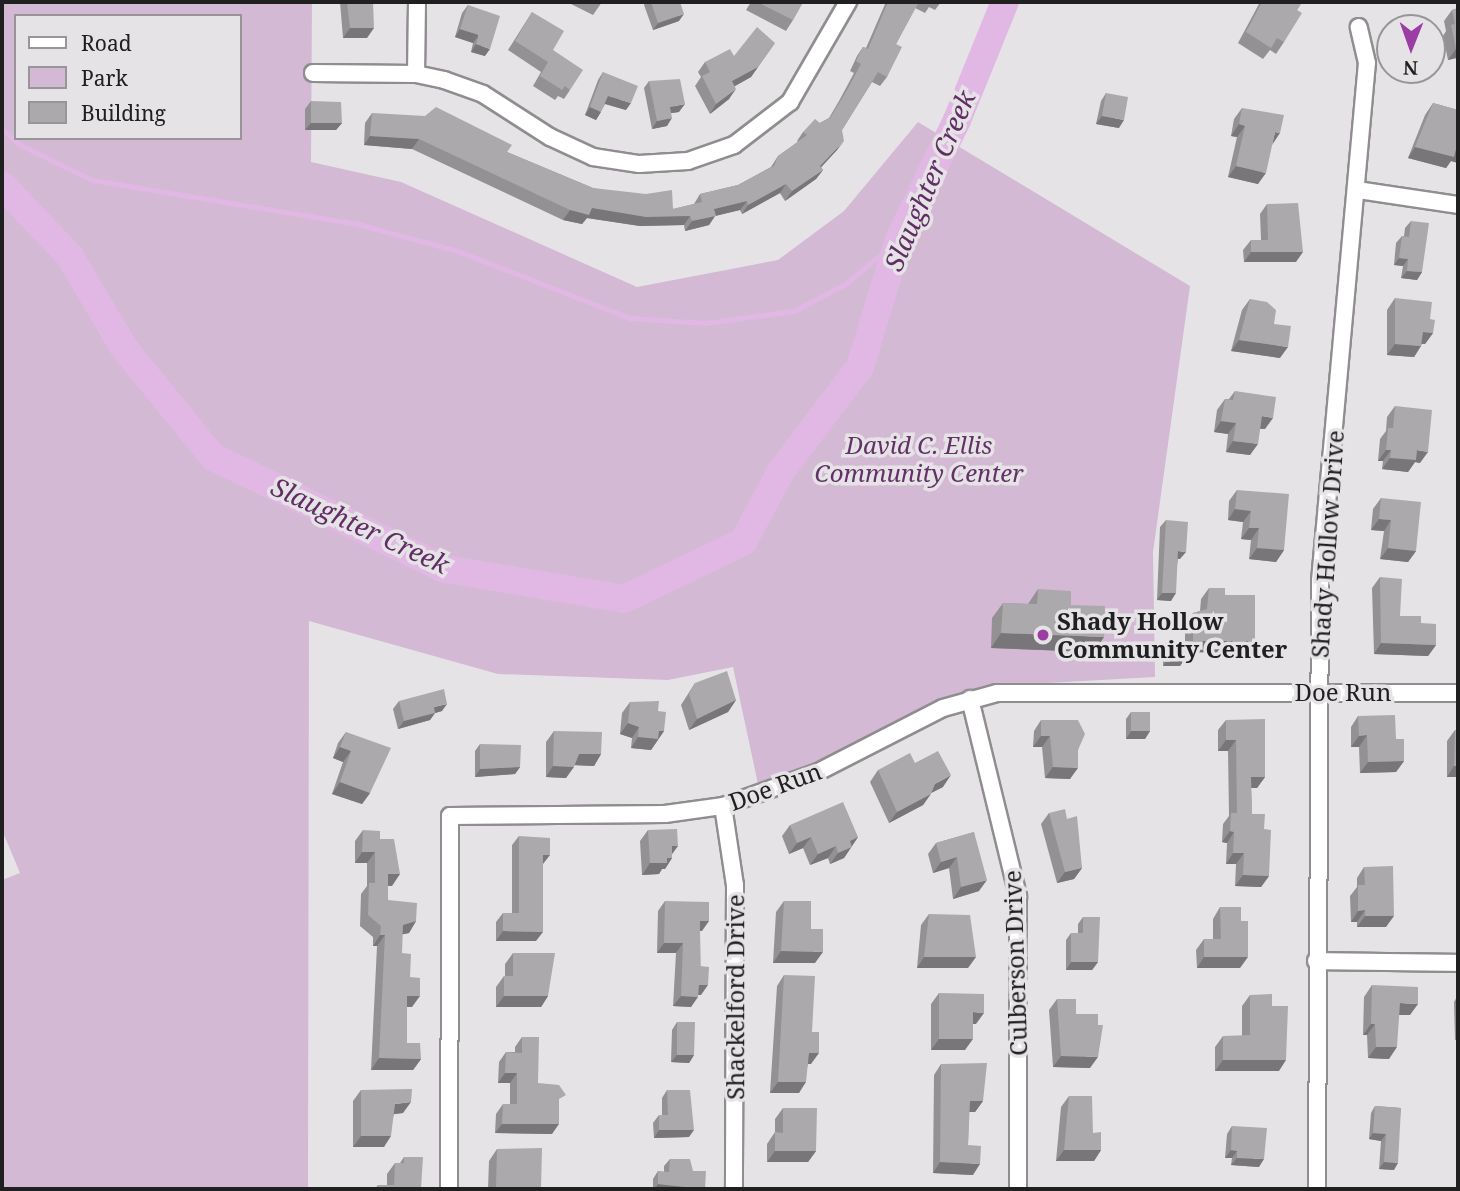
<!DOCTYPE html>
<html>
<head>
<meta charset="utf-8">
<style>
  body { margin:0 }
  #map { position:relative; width:1460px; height:1191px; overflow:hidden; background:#e6e3e6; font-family:"Noto Serif",serif }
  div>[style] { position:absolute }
  .green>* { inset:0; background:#d3b9d4 }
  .stream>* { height:4.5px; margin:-2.25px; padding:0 2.25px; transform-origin:2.25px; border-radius:2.25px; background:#e1b7e4 }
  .river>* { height:28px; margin:-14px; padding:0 14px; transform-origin:14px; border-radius:14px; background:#e1b7e4 }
  .roads { filter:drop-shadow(2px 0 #908d90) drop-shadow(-2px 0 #908d90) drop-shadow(0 2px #908d90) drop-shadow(0 -2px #908d90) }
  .minor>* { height:16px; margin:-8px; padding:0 8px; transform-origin:8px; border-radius:8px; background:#fff }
  .wall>* { inset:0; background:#949194 }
  .shaded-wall>* { inset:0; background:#787678 }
  .building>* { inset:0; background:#aca9ac }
  .dots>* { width:19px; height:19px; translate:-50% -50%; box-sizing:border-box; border:4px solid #e6e3e6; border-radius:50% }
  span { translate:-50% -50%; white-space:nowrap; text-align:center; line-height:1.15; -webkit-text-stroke:7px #e6e3e6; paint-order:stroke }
  .park-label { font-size:24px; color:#633068; font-style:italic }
  .street-label { font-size:24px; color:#212021 }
  .poi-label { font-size:24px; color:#212021; font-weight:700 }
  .left { translate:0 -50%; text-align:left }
  .water-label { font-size:26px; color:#602d65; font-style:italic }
  .frame { position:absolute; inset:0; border:4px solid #212021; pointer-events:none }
  .legend { position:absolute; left:14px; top:14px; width:228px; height:126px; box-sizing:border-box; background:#e6e3e6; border:2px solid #979597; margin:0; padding:9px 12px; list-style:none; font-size:21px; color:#212021 }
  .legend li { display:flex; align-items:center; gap:14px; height:35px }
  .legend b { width:35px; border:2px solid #979597 }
  .north { position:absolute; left:1376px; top:14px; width:70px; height:70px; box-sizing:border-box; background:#e6e3e6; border:2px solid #979597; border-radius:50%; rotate:181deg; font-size:19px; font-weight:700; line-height:28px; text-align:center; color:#212021 }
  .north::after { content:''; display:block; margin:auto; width:24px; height:32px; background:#9c3da5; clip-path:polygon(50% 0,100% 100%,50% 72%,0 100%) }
</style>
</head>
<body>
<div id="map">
  <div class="green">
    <i style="clip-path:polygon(evenodd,2px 2px,312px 2px,311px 162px,401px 182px,637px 287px,778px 260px,844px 211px,918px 122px,1190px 286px,1153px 552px,1155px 677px,1012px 685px,758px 784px,733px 667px,668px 680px,498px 674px,309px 621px,308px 1189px,2px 1189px,2px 880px,20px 873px,2px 830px,2px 2px,16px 16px,240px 16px,240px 138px,16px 138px,16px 16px)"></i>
  </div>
  <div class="stream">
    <i style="left:2px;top:129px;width:23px;rotate:41deg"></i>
    <i style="left:19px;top:144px;width:81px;rotate:26.3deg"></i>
    <i style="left:92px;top:180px;width:270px;rotate:9.4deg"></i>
    <i style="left:358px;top:224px;width:104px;rotate:15.1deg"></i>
    <i style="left:458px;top:251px;width:185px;rotate:21.3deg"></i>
    <i style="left:630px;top:318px;width:76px;rotate:3.8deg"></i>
    <i style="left:706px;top:323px;width:89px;rotate:-7.8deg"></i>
    <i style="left:794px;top:311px;width:60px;rotate:-27.8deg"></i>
    <i style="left:847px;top:283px;width:68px;rotate:-40.2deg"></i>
  </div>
  <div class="river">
    <i style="left:2px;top:185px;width:97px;rotate:46.3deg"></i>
    <i style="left:69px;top:255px;width:108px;rotate:59.4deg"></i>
    <i style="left:124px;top:348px;width:141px;rotate:50.8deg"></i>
    <i style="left:213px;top:457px;width:258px;rotate:25.8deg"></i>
    <i style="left:445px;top:569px;width:181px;rotate:9.5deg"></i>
    <i style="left:624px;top:599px;width:132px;rotate:-25.6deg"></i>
    <i style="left:743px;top:542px;width:81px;rotate:-61.8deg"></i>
    <i style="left:781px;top:471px;width:131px;rotate:-52.8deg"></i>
    <i style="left:860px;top:367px;width:134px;rotate:-73.1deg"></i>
    <i style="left:899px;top:239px;width:132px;rotate:-64deg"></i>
    <i style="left:957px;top:120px;width:127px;rotate:-67.9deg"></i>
  </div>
  <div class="roads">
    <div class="minor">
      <i style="left:313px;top:73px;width:103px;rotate:0.6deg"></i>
      <i style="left:416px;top:74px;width:29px;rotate:12deg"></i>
      <i style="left:444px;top:80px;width:41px;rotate:19.7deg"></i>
      <i style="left:483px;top:94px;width:80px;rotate:32.7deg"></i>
      <i style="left:550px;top:137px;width:47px;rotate:24.9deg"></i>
      <i style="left:593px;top:157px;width:47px;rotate:8.7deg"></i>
      <i style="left:639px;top:164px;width:49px;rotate:-3.5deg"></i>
      <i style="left:688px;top:161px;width:49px;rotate:-19.2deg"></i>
      <i style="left:734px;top:145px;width:71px;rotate:-37.5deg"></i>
      <i style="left:790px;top:102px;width:116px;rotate:-59.9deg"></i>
      <i style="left:416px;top:74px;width:72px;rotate:-89.2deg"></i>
      <i style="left:1358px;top:190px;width:101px;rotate:8.5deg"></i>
      <i style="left:970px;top:699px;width:203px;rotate:76.3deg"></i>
      <i style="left:1018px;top:896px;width:293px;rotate:90deg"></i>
      <i style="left:723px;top:806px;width:80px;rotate:81.4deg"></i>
      <i style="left:735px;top:885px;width:304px;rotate:90.2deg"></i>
      <i style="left:1316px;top:961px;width:142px;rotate:0.8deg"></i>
      <i style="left:449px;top:1189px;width:373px;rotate:-89.8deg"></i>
      <i style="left:450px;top:816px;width:215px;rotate:-0.5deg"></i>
      <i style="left:665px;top:814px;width:59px;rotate:-7.9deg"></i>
      <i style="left:723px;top:806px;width:101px;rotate:-19.7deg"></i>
      <i style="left:818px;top:772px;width:140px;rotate:-27.1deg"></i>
      <i style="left:943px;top:708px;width:56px;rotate:-15.5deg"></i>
      <i style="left:997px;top:693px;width:461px"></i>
      <i style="left:1317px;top:1189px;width:608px;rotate:-89.72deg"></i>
      <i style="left:1320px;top:581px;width:520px;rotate:-84.82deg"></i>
      <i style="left:1367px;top:63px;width:37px;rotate:-103deg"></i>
    </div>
  </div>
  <div class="wall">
    <i style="clip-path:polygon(340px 2px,373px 2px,367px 38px,343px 38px)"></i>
    <i style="clip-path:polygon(567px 2px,602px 2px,593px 15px)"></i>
    <i style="clip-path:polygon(646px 2px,680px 2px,679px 21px,653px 30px,644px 5px)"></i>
    <i style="clip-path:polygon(751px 2px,803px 2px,793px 20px,786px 31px,746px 10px)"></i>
    <i style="clip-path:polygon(886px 2px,941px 2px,935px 10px,929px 7px,925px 13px,915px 8px,896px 44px,887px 77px,880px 86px,872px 82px,842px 130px,837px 150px,821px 167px,823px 170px,816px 179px,785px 201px,780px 193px,742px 214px,740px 210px,715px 216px,709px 225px,685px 231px,684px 225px,640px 226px,587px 218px,582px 224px,563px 220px,412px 149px,364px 145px,365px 123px,372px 113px,507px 152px,593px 188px,673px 209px,694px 204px,700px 194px,738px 185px,771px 167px,778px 156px,798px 142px,797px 141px,803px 132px,829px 118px,839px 101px,854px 73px,850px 71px,857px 56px,863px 47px,866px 48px)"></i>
    <i style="clip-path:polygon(1260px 2px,1302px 2px,1297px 10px,1284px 42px,1276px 54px,1270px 50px,1263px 59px,1238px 43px)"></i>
    <i style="clip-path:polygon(468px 5px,485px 56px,471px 52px,473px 43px,455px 37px,462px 13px)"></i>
    <i style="clip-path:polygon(1458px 8px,1458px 61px,1458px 58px,1448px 60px,1443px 36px,1446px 31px,1444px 21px,1452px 10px)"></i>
    <i style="clip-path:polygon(532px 12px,553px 50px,570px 90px,564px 99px,558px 96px,555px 100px,533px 86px,541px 72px,508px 50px)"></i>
    <i style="clip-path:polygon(775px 43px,751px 77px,735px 86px,729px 99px,710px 114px,695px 86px,701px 77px,698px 72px,705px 62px,734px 56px)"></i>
    <i style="clip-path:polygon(603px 72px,626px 110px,605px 104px,596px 120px,585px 115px,598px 80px)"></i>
    <i style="clip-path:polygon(649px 81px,679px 112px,671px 113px,667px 126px,652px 129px,644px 88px)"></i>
    <i style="clip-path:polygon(1106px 93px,1119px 128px,1096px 124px,1101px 101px)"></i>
    <i style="clip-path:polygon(311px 101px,342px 123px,336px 130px,305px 130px,305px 109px)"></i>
    <i style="clip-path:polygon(1433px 103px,1458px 110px,1458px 163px,1451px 161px,1446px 168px,1408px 158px,1425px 115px)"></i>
    <i style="clip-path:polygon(1242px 108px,1272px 144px,1258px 184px,1228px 177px,1237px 137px,1231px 136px,1234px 119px)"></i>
    <i style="clip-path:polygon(1267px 204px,1296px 262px,1244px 262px,1243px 250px,1251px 240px,1261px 240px,1260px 214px)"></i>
    <i style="clip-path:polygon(1411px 221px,1422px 272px,1417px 280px,1401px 278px,1403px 266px,1394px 265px,1396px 243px,1402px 236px,1404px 236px,1405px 228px)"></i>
    <i style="clip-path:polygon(1395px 298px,1430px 319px,1433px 333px,1425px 344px,1422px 344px,1414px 357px,1387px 355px,1387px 310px)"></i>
    <i style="clip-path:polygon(1250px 299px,1274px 324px,1280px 358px,1231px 351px,1242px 310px)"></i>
    <i style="clip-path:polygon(1235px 391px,1265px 429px,1260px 429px,1250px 455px,1226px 452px,1228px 434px,1214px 432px,1217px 410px,1225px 399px,1229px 399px)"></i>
    <i style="clip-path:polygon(1395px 406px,1420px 463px,1415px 462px,1408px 472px,1382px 469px,1383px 461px,1378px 461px,1380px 439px,1386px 431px,1387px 417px)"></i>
    <i style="clip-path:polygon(1237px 490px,1284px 550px,1276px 562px,1249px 559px,1251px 540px,1241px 539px,1243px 522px,1228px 520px,1229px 501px)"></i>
    <i style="clip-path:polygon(1381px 498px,1416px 551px,1408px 562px,1380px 559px,1384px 531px,1371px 530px,1373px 509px)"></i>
    <i style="clip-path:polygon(1166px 520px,1180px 559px,1178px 559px,1171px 601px,1157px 600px,1160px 527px)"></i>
    <i style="clip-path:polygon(1380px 577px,1400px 616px,1421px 623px,1436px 645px,1428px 656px,1374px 654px,1372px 588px)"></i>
    <i style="clip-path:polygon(1209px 588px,1225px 595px,1255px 641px,1247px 653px,1186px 652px,1180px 666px,1163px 666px,1163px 650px,1168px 643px,1185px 643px,1185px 625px,1193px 613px,1200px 611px,1201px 599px)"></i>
    <i style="clip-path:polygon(1038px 589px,1071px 605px,1094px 652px,991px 648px,992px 618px,1003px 603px,1028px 604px)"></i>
    <i style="clip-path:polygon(695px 683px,736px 700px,728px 712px,689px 730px,681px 705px)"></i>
    <i style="clip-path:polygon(399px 701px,442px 711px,435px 713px,430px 720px,398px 729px,393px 709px)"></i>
    <i style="clip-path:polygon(630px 702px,658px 711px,664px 731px,651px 750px,631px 748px,632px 738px,620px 734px,622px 713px)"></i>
    <i style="clip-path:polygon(1131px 712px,1150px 731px,1145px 739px,1126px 739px,1126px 719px)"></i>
    <i style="clip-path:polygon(1358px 716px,1396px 739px,1404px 761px,1396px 772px,1360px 773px,1359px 747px,1351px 747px,1351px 727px)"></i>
    <i style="clip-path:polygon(1041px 720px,1078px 750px,1070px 779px,1045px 778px,1042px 747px,1033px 747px,1034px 731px)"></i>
    <i style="clip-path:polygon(1226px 720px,1265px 777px,1257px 788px,1251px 788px,1252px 814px,1264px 829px,1269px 876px,1261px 887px,1235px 886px,1236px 864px,1226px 864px,1227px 843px,1222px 842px,1223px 824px,1229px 816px,1228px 751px,1218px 751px,1218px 730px)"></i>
    <i style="clip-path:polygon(1455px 730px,1458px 730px,1458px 777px,1447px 777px,1447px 741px)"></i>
    <i style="clip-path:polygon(554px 731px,601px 754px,594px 766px,574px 765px,566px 778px,546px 777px,546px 742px)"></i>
    <i style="clip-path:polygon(346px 732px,370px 793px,362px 804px,332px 794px,343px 762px,333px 758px,338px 743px)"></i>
    <i style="clip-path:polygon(480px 744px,520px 767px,515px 774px,475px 777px,475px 751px)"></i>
    <i style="clip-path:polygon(915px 763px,943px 787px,931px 793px,923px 805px,889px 823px,870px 782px,878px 770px)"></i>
    <i style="clip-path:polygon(1049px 813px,1067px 819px,1082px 868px,1074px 879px,1057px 883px,1041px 824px)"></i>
    <i style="clip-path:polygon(790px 825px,858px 837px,844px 858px,830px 864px,828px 858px,810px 865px,803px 848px,789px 854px,782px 836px)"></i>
    <i style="clip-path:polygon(363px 830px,380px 839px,392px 886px,388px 886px,388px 900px,416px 921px,409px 933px,402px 934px,402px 953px,410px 977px,412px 1007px,407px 1007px,407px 1043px,421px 1059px,413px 1070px,371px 1070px,377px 946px,373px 946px,373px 937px,360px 926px,361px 894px,367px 886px,367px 863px,355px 863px,355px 841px)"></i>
    <i style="clip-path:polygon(648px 830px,672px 853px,672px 858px,665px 869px,662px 869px,659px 874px,642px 875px,640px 841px)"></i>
    <i style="clip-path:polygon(974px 832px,979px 891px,953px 899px,949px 868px,933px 873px,928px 854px,936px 843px)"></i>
    <i style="clip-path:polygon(519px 836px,543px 864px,536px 941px,496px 941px,496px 922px,503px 913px,512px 913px,512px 845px)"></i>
    <i style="clip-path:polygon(1364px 867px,1386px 927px,1357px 927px,1357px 922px,1351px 922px,1350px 896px,1357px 887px,1357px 878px)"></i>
    <i style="clip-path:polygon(665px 901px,702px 931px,700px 931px,701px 995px,698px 995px,691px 1007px,673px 1006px,676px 953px,657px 953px,658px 911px)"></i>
    <i style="clip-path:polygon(784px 901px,811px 929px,815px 963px,773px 963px,776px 912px)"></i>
    <i style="clip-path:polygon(1220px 907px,1240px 968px,1197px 968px,1196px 950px,1204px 939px,1213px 939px,1213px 919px)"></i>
    <i style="clip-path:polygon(929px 914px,968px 968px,917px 968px,921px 925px)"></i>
    <i style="clip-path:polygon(1083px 917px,1098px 962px,1092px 970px,1066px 970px,1066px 940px,1071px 933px,1078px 933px,1078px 924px)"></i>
    <i style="clip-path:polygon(513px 953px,548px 996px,541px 1007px,496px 1007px,496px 987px,504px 976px,505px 976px,505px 964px)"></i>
    <i style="clip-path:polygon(784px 975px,811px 1064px,808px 1064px,799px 1093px,770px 1093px,777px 986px)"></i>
    <i style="clip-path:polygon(1372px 985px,1410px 1015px,1399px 1015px,1389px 1059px,1368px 1058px,1367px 1035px,1363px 1035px,1364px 997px)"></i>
    <i style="clip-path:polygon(939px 993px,976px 1024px,973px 1024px,965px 1050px,931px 1050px,931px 1004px)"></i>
    <i style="clip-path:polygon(1250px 995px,1272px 1006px,1279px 1071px,1215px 1071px,1215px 1047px,1223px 1036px,1242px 1036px,1242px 1006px)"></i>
    <i style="clip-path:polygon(1458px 995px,1458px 1040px,1455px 1040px,1454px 1002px)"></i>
    <i style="clip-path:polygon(1057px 999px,1076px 1014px,1090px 1068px,1053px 1067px,1049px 1010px)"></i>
    <i style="clip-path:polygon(677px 1022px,694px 1055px,689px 1063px,671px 1062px,672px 1030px)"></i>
    <i style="clip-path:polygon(522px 1037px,538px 1083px,559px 1105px,552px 1134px,495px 1133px,496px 1114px,503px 1104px,510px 1104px,510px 1083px,498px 1083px,499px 1062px,506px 1052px,515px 1052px,515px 1047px)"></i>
    <i style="clip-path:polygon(941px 1064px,983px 1101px,975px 1112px,969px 1112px,968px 1145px,973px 1175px,933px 1173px,934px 1075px)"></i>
    <i style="clip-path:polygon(361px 1090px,403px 1113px,394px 1114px,384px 1147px,353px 1147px,353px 1101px)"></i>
    <i style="clip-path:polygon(667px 1090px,689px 1137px,654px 1138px,653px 1123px,659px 1115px,662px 1115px,662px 1098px)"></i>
    <i style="clip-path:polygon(1069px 1096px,1093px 1133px,1101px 1150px,1094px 1161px,1056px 1161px,1061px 1107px)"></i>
    <i style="clip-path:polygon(1375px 1106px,1401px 1108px,1394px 1170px,1379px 1169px,1381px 1141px,1369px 1139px,1371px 1113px)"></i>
    <i style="clip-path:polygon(783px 1108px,816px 1151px,808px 1162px,767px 1162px,767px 1144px,775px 1132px,775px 1119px)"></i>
    <i style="clip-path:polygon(1232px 1126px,1259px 1167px,1231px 1165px,1232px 1158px,1225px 1158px,1227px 1134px)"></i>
    <i style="clip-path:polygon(497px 1149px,540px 1189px,488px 1189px,489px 1161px)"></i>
    <i style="clip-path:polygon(404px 1157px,421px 1189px,375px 1189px,378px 1185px,387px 1185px,387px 1174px,395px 1163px,400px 1163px)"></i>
    <i style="clip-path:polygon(670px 1159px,693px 1171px,705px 1189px,653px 1189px,653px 1179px,658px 1171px,664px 1172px,664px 1166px)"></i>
  </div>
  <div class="shaded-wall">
    <i style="clip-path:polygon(684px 14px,679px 21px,653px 30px,658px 23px)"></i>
    <i style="clip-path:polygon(350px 28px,374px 28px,367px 38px,343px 38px)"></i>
    <i style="clip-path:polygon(460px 29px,479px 35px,473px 43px,455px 37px)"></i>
    <i style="clip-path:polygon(476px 44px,490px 49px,485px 56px,471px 52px)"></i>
    <i style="clip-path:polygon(1456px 49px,1458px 49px,1458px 57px,1448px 60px)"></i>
    <i style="clip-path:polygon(758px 67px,751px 77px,726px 91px,732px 81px)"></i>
    <i style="clip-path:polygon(736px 89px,729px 99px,710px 114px,716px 104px)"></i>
    <i style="clip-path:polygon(608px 96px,631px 103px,626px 110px,602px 103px)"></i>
    <i style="clip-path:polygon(685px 104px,679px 112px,665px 114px,670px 107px)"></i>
    <i style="clip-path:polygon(590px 107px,601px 112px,596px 120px,585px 115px)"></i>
    <i style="clip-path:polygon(1102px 116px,1124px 120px,1119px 128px,1096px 124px)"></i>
    <i style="clip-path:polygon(672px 118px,667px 126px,652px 129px,657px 121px)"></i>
    <i style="clip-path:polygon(311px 123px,342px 123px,336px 130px,305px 130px)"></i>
    <i style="clip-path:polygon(1239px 124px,1245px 126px,1237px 137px,1231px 136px)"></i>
    <i style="clip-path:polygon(1275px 132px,1280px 133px,1272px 145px)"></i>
    <i style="clip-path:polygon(370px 136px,419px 139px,412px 149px,364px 145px)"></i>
    <i style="clip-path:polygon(844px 141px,837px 150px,814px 175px,820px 166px)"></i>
    <i style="clip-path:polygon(1415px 147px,1458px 150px,1458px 163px,1451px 161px,1446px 168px,1408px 158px)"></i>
    <i style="clip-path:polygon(1236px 166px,1266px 173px,1258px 184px,1228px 177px)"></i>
    <i style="clip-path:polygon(823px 170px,816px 179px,785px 201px,792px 191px)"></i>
    <i style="clip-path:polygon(786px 184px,780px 193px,742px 214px,748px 205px)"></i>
    <i style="clip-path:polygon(747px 201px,740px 210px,715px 216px,709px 225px,685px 231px,692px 221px,714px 209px)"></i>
    <i style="clip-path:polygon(592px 208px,690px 216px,684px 225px,640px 226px,587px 218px,582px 224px,563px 220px,570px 210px)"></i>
    <i style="clip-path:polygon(1251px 252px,1303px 252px,1296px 262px,1244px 262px)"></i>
    <i style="clip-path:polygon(1399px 258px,1408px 259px,1403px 266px,1394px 265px)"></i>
    <i style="clip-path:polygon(1407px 271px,1422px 272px,1417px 280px,1401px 278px)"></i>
    <i style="clip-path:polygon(1423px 332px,1433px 333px,1425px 344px,1415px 343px)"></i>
    <i style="clip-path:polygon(1239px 340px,1288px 347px,1280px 358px,1231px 351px)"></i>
    <i style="clip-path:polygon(1395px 344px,1421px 346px,1414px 357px,1387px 355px)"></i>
    <i style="clip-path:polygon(1262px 416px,1273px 418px,1265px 429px,1254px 428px)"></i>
    <i style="clip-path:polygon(1221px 421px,1236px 423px,1228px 434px,1214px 432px)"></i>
    <i style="clip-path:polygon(1233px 441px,1258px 444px,1250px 455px,1226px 452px)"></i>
    <i style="clip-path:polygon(1386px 450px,1391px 450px,1383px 461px,1378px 461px)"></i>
    <i style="clip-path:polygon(1417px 450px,1428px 452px,1420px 463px,1415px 462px,1408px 472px,1382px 469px,1390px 458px)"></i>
    <i style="clip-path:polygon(1235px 509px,1251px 511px,1243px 522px,1228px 520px)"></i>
    <i style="clip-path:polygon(1379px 519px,1391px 520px,1384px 531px,1371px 530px)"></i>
    <i style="clip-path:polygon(1249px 528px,1259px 528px,1251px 540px,1241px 539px)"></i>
    <i style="clip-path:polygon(1257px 548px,1284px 550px,1276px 562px,1249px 559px)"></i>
    <i style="clip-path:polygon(1388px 548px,1416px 551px,1408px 562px,1380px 559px)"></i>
    <i style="clip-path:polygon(1178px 551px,1186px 552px,1180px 559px,1173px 558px)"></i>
    <i style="clip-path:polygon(1162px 593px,1176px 593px,1171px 601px,1157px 600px)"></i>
    <i style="clip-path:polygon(1001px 633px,1104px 637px,1094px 652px,991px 648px)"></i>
    <i style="clip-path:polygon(1193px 641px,1255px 641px,1247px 653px,1185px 652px)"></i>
    <i style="clip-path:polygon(1381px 643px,1436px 645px,1428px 656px,1374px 654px)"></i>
    <i style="clip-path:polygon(1168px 658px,1186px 658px,1180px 666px,1163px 666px)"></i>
    <i style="clip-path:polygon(736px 700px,728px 712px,689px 730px,697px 719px)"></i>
    <i style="clip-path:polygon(447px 704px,442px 711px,435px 713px,430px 720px,398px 729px,404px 721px,434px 707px)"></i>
    <i style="clip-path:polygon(628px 723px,639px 727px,632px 738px,620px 734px)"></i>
    <i style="clip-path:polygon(659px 731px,664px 731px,651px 750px,631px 748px,638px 737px)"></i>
    <i style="clip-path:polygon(1131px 731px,1150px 731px,1145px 739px,1126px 739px)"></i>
    <i style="clip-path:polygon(1367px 735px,1359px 747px,1351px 747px,1359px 736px)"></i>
    <i style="clip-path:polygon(1041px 736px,1050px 736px,1042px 747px,1033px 747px)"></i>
    <i style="clip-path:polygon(1226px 740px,1236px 740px,1228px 751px,1218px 751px)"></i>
    <i style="clip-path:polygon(340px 747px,351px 751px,343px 762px,333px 758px)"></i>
    <i style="clip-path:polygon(579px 754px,601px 754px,594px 766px,572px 765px)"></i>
    <i style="clip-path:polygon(1404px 761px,1396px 772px,1360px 773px,1368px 762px)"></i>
    <i style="clip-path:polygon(553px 766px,574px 767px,566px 778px,546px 777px)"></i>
    <i style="clip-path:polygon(1454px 766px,1458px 766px,1458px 777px,1447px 777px)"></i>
    <i style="clip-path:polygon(520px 767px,515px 774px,475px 777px,480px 769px)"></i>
    <i style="clip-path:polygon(1053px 767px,1078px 768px,1070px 779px,1045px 778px)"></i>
    <i style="clip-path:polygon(951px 775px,943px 787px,927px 795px,935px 784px)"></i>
    <i style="clip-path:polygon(1251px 777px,1265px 777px,1257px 788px,1244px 788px)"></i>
    <i style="clip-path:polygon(340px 782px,370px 793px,362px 804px,332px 794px)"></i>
    <i style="clip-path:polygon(931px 794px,923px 805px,889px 823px,897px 812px)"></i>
    <i style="clip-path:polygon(1230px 831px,1234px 832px,1227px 843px,1222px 842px)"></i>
    <i style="clip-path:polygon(811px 837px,803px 848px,789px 854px,797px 843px)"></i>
    <i style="clip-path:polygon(858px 837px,844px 858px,830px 864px,838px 853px,850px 841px)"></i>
    <i style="clip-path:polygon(672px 846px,678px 846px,670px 857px)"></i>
    <i style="clip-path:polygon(836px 846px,828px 858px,810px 865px,818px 854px)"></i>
    <i style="clip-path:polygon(362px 852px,375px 852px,367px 863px,355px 863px)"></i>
    <i style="clip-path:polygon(1233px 853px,1244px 853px,1236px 864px,1226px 864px)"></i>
    <i style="clip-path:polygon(543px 855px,550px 855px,543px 864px)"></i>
    <i style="clip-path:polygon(957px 857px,949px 868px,933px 873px,941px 862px)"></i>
    <i style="clip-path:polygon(667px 858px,672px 858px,665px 869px,662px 869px,659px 874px,642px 875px,650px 863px)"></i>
    <i style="clip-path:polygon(1082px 868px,1074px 879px,1057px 883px,1065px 872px)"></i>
    <i style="clip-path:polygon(388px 874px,400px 874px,392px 886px,380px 885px)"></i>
    <i style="clip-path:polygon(1243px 875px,1269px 876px,1261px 887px,1235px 886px)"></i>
    <i style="clip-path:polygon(987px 880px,979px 891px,953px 899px,961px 887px)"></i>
    <i style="clip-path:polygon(1365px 910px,1357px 922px,1351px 922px,1358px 911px)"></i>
    <i style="clip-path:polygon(1365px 916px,1394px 916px,1386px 927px,1357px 927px)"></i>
    <i style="clip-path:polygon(416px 921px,409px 933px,395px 936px,403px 925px)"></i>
    <i style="clip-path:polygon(700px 921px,709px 921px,702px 931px,693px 931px)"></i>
    <i style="clip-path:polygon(503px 931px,543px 932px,536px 941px,496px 941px)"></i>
    <i style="clip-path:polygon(380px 935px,385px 935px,377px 946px,373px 946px)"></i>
    <i style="clip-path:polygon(664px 943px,683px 943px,676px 953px,657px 953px)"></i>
    <i style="clip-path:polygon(781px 951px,823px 952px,815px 963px,773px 963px)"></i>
    <i style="clip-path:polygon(924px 957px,976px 957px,968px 968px,917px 968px)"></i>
    <i style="clip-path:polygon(1204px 957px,1248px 957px,1240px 968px,1197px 968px)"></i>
    <i style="clip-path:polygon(1071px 962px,1098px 962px,1092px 970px,1066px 970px)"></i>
    <i style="clip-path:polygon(699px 985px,708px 985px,701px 995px,692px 995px)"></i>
    <i style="clip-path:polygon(407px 996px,420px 996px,412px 1007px,399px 1007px)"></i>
    <i style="clip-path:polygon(504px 996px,548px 996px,541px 1007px,496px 1007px)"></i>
    <i style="clip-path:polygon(681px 996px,698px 997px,691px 1007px,673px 1006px)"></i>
    <i style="clip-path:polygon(1400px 1003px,1418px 1004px,1410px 1015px,1392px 1015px)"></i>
    <i style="clip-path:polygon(973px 1012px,984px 1013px,976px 1024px,966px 1024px)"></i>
    <i style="clip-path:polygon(1371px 1024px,1375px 1024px,1367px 1035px,1363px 1035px)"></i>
    <i style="clip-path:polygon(939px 1039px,973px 1039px,965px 1050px,931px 1050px)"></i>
    <i style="clip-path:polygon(1376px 1047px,1397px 1047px,1389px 1059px,1368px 1058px)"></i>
    <i style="clip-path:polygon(809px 1053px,819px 1053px,811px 1064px,801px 1064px)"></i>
    <i style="clip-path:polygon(677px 1055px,694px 1055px,689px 1063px,671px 1062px)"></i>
    <i style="clip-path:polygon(1061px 1056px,1098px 1057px,1090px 1068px,1053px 1067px)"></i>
    <i style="clip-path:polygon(379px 1058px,421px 1059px,413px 1070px,371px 1070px)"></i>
    <i style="clip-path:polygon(1223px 1060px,1286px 1060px,1279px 1071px,1215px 1071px)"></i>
    <i style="clip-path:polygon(505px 1073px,517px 1073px,510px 1083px,498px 1083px)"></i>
    <i style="clip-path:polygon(778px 1082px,806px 1082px,799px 1093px,770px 1093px)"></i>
    <i style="clip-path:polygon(970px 1101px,983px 1101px,975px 1112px,962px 1112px)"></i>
    <i style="clip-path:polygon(411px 1102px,403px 1113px,387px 1115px,395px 1104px)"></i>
    <i style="clip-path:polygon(502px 1124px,559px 1124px,552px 1134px,495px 1133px)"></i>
    <i style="clip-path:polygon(659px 1130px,694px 1130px,689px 1137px,654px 1138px)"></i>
    <i style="clip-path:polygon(1373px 1133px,1386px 1134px,1381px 1141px,1369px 1139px)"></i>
    <i style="clip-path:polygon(361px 1136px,391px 1136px,384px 1147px,353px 1147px)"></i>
    <i style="clip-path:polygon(1064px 1150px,1101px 1150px,1094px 1161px,1056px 1161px)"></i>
    <i style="clip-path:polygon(1231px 1150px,1237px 1151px,1232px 1158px,1225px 1158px)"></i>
    <i style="clip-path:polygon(775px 1151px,816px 1151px,808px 1162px,767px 1162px)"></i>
    <i style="clip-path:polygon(1237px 1158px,1264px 1159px,1259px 1167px,1231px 1165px)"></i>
    <i style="clip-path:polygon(940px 1162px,980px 1164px,973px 1175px,933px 1173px)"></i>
    <i style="clip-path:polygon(1384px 1162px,1398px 1163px,1394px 1170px,1379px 1169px)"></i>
    <i style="clip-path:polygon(658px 1184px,699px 1189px,655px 1189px)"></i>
    <i style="clip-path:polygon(496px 1187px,541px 1188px,540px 1189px,494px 1189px)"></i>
  </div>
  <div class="building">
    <i style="clip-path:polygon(347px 2px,373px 2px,374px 28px,350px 28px)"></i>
    <i style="clip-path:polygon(651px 2px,680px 2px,684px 14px,658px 23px)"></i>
    <i style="clip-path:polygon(757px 2px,803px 2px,793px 20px)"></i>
    <i style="clip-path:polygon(888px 2px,919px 2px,896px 44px,902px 47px,887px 77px,878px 72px,842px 130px,844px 141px,820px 166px,823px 170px,792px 191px,786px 184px,748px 205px,747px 201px,714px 209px,716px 216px,692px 221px,690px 216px,646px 217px,592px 208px,589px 215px,570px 210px,419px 139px,370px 136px,372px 113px,425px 116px,436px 107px,512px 145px,507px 152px,593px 188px,646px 194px,672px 190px,673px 209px,702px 202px,700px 194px,738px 185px,774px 166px,778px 156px,807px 135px,803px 132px,815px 119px,820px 123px,830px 118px,846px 92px,861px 64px,856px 61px,863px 47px,868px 49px)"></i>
    <i style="clip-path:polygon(1262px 2px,1302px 2px,1297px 10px,1302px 13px,1284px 42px,1277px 38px,1271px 48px,1246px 32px)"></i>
    <i style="clip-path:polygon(468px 5px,500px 16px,490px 49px,476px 44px,479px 35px,460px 29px)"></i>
    <i style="clip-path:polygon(1458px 8px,1458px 49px,1456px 49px,1451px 25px,1455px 24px,1452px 10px)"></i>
    <i style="clip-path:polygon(532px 12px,564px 31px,553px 50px,583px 70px,570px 90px,565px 86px,562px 90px,540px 76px,548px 62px,515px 41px)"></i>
    <i style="clip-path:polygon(757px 27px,775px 43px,758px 67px,732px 81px,736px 89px,716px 104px,702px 76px,710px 72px,705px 62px,730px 49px,734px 56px)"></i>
    <i style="clip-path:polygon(603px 72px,638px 86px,631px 103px,608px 96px,601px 112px,590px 107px)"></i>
    <i style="clip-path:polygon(680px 79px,685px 104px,670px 107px,672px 118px,657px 121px,649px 81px)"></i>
    <i style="clip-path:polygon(1106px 93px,1128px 97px,1124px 120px,1102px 116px)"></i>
    <i style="clip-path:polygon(311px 101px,341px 102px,342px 123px,311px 123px)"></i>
    <i style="clip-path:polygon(1433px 103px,1458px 110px,1458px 150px,1456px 149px,1454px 157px,1415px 147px)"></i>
    <i style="clip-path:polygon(1242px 108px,1284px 115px,1280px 133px,1275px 132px,1266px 173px,1236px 166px,1245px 126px,1239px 124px)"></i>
    <i style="clip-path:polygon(1298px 203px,1303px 252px,1251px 252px,1251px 240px,1268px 240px,1267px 204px)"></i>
    <i style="clip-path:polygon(1411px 221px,1429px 223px,1422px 272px,1407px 271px,1408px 259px,1399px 258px,1402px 236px,1409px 237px)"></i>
    <i style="clip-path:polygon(1395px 298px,1432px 302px,1430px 319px,1435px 320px,1433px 333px,1423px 332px,1421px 346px,1395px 344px)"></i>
    <i style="clip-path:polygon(1250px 299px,1267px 302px,1276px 310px,1274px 324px,1291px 326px,1288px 347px,1239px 340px)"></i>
    <i style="clip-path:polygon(1235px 391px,1276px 397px,1273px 418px,1262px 416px,1258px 444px,1233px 441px,1236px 423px,1221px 421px,1225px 399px,1233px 400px)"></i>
    <i style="clip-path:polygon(1395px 406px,1432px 410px,1428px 452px,1417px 450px,1416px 460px,1390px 458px,1391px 450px,1386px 450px,1388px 428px,1393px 428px)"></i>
    <i style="clip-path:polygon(1237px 490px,1289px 494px,1284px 550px,1257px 548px,1259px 528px,1249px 528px,1251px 511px,1235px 509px)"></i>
    <i style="clip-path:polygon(1381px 498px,1421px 502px,1416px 551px,1388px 548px,1391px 520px,1379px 519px)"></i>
    <i style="clip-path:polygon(1166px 520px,1188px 522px,1186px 552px,1178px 551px,1176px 593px,1162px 593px)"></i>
    <i style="clip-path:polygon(1380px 577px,1402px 579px,1400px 616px,1421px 616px,1421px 623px,1436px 624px,1436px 645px,1381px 643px)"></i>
    <i style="clip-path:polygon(1209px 588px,1225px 588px,1225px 595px,1255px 595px,1255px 641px,1193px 641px,1193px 613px,1207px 609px)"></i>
    <i style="clip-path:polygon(1038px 589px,1071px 591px,1071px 605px,1105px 606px,1104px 637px,1001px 633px,1003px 603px,1037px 604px)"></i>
    <i style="clip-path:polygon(1168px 643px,1186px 643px,1186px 658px,1168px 658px)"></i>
    <i style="clip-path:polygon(727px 671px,736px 700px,697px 719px,689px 694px,695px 683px)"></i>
    <i style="clip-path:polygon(444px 689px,447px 704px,434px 707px,435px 713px,404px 721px,399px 701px)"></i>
    <i style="clip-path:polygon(659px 701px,658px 711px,666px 712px,664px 731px,659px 731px,658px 739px,638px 737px,639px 727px,628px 723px,630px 702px)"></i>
    <i style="clip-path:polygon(1131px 712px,1150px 712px,1150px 731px,1131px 731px)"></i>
    <i style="clip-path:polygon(1395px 715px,1396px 739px,1404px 739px,1404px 761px,1368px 762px,1367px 735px,1359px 736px,1358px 716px)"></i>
    <i style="clip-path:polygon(1265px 719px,1265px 777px,1251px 777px,1252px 814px,1265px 814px,1264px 829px,1271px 830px,1269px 876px,1243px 875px,1244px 853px,1233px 853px,1234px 832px,1230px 831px,1231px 813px,1237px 813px,1236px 740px,1226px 740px,1226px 720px)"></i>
    <i style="clip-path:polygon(1041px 720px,1078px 720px,1085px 734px,1078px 750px,1078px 768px,1053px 767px,1050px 736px,1041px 736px)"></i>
    <i style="clip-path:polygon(1455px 730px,1458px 730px,1458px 766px,1454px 766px)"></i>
    <i style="clip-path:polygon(554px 731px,602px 732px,601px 754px,579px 754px,574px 767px,553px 766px)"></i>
    <i style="clip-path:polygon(346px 732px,391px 748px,370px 793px,340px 782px,351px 751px,340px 747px)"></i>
    <i style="clip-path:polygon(480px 744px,521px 745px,520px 767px,480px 769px)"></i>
    <i style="clip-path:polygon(938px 751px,951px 775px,935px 784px,931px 794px,897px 812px,878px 770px,910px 753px,915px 763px)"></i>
    <i style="clip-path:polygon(843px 802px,858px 837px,850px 841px,852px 847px,838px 853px,836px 846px,818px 854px,811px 837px,797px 843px,790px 825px)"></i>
    <i style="clip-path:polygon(1065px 809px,1067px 819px,1077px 816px,1082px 868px,1065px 872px,1049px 813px)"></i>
    <i style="clip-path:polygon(677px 829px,678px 846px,672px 846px,672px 858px,667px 858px,667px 863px,650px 863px,648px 830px)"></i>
    <i style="clip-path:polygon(363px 830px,380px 831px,380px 839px,394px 839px,400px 874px,388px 874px,388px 900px,417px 903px,416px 921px,403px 925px,402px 953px,411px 954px,410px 977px,420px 978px,420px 996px,407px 996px,407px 1043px,420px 1043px,421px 1059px,379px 1058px,385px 935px,380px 935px,381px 926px,368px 915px,369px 883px,375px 883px,375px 852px,362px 852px)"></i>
    <i style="clip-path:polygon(974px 832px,987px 880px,961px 887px,957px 857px,941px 862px,936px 843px)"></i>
    <i style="clip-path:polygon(519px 836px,550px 838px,550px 855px,543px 855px,543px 932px,503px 931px,503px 913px,519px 913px)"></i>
    <i style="clip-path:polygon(1393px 866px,1394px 916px,1365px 916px,1365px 910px,1358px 911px,1358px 885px,1365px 885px,1364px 867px)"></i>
    <i style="clip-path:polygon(665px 901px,709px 902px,709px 921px,700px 921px,700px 966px,709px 967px,708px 985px,699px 985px,698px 997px,681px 996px,683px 943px,664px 943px)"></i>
    <i style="clip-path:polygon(784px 901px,811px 901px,811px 929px,823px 929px,823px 952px,781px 951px)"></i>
    <i style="clip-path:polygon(1220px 907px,1241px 907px,1241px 921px,1248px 921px,1248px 957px,1204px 957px,1204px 939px,1221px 939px)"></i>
    <i style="clip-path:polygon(929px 914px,970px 915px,976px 957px,924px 957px)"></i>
    <i style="clip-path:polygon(1083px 917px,1100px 917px,1098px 962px,1071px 962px,1071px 933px,1083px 933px)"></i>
    <i style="clip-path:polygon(513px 953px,555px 953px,548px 996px,504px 996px,504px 976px,513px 976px)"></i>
    <i style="clip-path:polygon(784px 975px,815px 976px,812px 1032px,819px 1032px,819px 1053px,809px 1053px,806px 1082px,778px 1082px)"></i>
    <i style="clip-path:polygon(1372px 985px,1418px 987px,1418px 1004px,1400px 1003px,1397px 1047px,1376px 1047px,1375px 1024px,1371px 1024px)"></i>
    <i style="clip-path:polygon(939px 993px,984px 994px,984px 1013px,973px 1012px,973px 1039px,939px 1039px)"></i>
    <i style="clip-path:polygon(1272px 994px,1272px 1006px,1288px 1006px,1286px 1060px,1223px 1060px,1223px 1036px,1250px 1035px,1250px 995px)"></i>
    <i style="clip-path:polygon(1057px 999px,1076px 999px,1076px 1014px,1098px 1014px,1098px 1025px,1103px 1025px,1098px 1057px,1061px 1056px)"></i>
    <i style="clip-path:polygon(677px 1022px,695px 1022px,694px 1055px,677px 1055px)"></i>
    <i style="clip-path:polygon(522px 1037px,539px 1037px,538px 1083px,559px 1085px,566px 1095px,559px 1099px,559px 1124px,502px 1124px,503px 1104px,517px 1104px,517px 1073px,505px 1073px,506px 1052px,522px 1053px)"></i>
    <i style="clip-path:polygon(987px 1063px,983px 1101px,970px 1101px,968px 1145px,981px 1146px,980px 1164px,940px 1162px,941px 1064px)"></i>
    <i style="clip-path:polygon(412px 1089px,411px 1102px,395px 1104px,391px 1136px,361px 1136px,361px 1090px)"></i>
    <i style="clip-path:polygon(667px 1090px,690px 1090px,694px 1130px,659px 1130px,659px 1115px,668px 1115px)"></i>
    <i style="clip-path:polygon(1069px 1096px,1092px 1096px,1093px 1133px,1101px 1132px,1101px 1150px,1064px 1150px)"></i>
    <i style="clip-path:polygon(1375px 1106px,1401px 1108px,1398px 1163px,1384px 1162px,1386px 1134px,1373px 1133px)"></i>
    <i style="clip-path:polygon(783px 1108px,817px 1108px,816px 1151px,775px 1151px,775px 1132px,783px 1133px)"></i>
    <i style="clip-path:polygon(1232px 1126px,1267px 1128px,1264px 1159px,1237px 1158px,1237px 1151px,1231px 1150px)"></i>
    <i style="clip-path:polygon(542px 1148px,541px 1188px,496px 1187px,497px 1149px)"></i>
    <i style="clip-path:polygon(404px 1157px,423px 1157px,421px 1189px,378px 1189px,378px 1185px,394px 1185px,395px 1163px,404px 1163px)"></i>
    <i style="clip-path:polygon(670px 1159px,690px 1159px,693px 1171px,706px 1171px,705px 1189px,658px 1184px,658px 1171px,669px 1172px)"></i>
  </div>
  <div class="dots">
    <i style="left:1043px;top:635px;background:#9c3da5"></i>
  </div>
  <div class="park-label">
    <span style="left:919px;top:459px">David C. Ellis<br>Community Center</span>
  </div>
  <div class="street-label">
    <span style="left:1327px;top:544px;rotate:-86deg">Shady Hollow Drive</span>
    <span style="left:1343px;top:692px">Doe Run</span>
    <span style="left:775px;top:786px;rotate:-20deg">Doe Run</span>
    <span style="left:1015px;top:963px;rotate:-92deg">Culberson Drive</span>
    <span style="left:735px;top:997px;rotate:-90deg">Shackelford Drive</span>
  </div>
  <div class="poi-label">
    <span class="left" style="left:1057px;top:635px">Shady Hollow<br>Community Center</span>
  </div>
  <div class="water-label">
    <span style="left:930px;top:181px;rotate:-67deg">Slaughter Creek</span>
    <span style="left:360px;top:526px;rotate:25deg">Slaughter Creek</span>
  </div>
  <div class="frame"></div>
  <ul class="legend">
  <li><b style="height:9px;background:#fff"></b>Road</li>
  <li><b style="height:19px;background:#d3b9d4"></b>Park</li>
  <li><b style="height:19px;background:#aca9ac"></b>Building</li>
  </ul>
  <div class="north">N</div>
</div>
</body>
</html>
